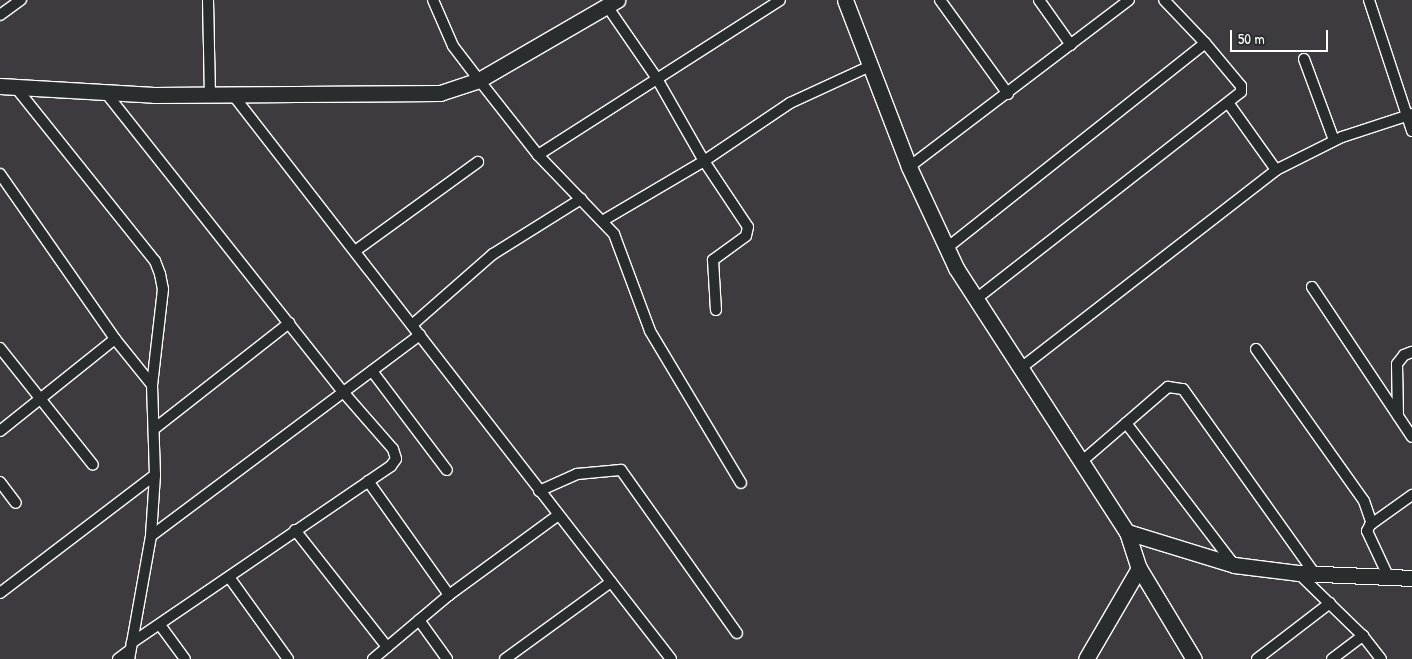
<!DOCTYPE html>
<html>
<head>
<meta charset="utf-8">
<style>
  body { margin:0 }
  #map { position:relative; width:1412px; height:659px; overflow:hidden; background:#3d3b40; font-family:"Patrick Hand",sans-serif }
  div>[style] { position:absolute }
  .roads { filter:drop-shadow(1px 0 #fff) drop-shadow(-1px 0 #fff) drop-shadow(0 1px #fff) drop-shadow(0 -1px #fff) }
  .street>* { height:10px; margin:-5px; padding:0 5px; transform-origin:5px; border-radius:5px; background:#2a2d2e }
  .secondary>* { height:15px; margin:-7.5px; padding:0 7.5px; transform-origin:7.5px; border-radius:7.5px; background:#2a2d2e }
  span { translate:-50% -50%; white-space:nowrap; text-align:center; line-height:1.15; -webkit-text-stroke:5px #2a2d2e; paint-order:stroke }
  .scale { position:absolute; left:1230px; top:30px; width:98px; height:22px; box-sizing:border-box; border:2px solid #fff; border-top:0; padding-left:6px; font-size:15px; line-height:18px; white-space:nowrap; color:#fff; -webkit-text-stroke:4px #2a2d2e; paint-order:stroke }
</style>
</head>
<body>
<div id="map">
  <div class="roads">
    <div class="street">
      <i style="left:208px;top:0;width:95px;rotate:88.8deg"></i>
      <i style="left:433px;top:0;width:50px;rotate:66.5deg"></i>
      <i style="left:453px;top:46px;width:43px;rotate:52.6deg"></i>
      <i style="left:479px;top:80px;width:95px;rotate:51.8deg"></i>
      <i style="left:538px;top:155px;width:110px;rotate:46.1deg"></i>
      <i style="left:614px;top:234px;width:103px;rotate:69.6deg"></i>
      <i style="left:650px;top:331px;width:177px;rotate:59.1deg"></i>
      <i style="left:940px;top:0;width:116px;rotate:54.1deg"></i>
      <i style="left:1039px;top:0;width:55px;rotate:54.6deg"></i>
      <i style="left:1369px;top:0;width:138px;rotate:71.8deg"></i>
      <i style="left:607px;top:6px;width:86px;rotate:55.4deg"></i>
      <i style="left:656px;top:77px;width:97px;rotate:60.3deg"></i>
      <i style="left:704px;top:161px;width:79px;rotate:56.3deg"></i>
      <i style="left:748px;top:227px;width:9px;rotate:103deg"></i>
      <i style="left:746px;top:236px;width:41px;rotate:144deg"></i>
      <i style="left:713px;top:260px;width:50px;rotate:86.6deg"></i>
      <i style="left:0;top:15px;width:26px;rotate:-36deg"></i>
      <i style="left:1304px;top:59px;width:86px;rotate:69.7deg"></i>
      <i style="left:17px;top:89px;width:221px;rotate:51.3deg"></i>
      <i style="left:155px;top:261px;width:14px;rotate:69deg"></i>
      <i style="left:160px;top:274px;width:15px;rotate:79deg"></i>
      <i style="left:163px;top:289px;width:97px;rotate:96.5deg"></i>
      <i style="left:152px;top:385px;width:90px;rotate:88.1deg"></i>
      <i style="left:155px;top:475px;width:61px;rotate:93.8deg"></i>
      <i style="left:151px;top:536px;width:125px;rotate:100.1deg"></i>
      <i style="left:106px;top:93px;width:383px;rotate:51.6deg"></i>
      <i style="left:344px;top:393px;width:74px;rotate:48.8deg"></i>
      <i style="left:393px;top:449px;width:10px;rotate:73deg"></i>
      <i style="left:396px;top:459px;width:9px;rotate:126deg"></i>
      <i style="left:391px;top:466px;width:314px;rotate:145.7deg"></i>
      <i style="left:233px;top:95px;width:714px;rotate:52.17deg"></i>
      <i style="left:1229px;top:104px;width:81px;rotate:54.5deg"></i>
      <i style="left:538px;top:155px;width:287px;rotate:-32.6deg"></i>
      <i style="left:909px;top:167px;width:276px;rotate:-37.2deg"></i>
      <i style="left:0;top:174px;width:201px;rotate:55.1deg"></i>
      <i style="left:115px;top:339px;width:59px;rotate:51.2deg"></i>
      <i style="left:604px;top:220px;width:116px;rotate:-30.5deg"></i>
      <i style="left:704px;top:161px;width:104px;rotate:-34deg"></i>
      <i style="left:790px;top:103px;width:86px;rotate:-24.8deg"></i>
      <i style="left:948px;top:247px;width:328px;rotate:-38.4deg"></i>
      <i style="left:355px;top:251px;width:152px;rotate:-35.9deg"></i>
      <i style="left:1312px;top:287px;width:180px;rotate:56.3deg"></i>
      <i style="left:976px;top:299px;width:336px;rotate:-38deg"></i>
      <i style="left:1241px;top:92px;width:6px;rotate:-90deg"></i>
      <i style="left:1241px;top:86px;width:56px;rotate:-129.9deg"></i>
      <i style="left:1205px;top:43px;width:59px;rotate:-133.6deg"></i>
      <i style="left:412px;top:325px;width:108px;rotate:-41.2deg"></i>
      <i style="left:493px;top:254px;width:104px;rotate:-32deg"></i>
      <i style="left:0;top:348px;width:149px;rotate:51.5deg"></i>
      <i style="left:1256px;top:349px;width:186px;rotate:54.6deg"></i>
      <i style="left:1364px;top:501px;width:24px;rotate:71deg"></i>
      <i style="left:1021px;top:368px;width:323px;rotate:-37.8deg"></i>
      <i style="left:1276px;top:170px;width:74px;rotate:-26.6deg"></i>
      <i style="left:1342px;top:137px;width:74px;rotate:-18.2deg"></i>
      <i style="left:372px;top:371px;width:124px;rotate:52.9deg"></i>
      <i style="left:1398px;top:416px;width:52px;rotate:-91.1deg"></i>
      <i style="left:1397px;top:364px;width:11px;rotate:-52deg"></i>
      <i style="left:1404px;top:355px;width:9px;rotate:-21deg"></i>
      <i style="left:1126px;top:423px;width:178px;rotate:52.7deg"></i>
      <i style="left:154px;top:429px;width:172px;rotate:-38.1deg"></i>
      <i style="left:0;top:431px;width:147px;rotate:-38.7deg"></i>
      <i style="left:1081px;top:462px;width:115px;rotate:-40.8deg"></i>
      <i style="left:1168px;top:387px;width:15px;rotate:8deg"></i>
      <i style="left:1183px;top:389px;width:227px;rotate:54.5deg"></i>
      <i style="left:368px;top:481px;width:140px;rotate:54.6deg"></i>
      <i style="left:0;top:482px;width:26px;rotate:53deg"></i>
      <i style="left:539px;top:491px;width:42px;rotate:-24.1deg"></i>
      <i style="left:577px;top:474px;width:44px;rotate:-5.2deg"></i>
      <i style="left:621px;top:470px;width:200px;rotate:54.6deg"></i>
      <i style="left:295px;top:530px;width:149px;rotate:51.8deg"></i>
      <i style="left:151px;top:536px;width:336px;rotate:-36.8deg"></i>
      <i style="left:1298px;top:573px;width:91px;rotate:44.1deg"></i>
      <i style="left:1363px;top:636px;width:29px;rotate:52deg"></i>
      <i style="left:229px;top:577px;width:101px;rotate:54.3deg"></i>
      <i style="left:1389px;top:578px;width:52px;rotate:-115.1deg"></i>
      <i style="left:1367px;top:531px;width:7px;rotate:-63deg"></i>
      <i style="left:1370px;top:525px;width:52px;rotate:-35.5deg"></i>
      <i style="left:0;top:593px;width:195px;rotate:-37.3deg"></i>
      <i style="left:419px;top:620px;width:48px;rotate:54.3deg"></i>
      <i style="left:160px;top:625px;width:42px;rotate:53.7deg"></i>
      <i style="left:118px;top:659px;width:15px;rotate:-37deg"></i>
      <i style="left:373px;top:659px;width:99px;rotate:-40.1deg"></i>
      <i style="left:449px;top:595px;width:134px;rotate:-36.2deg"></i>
      <i style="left:505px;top:659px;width:131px;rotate:-36deg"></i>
      <i style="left:1257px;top:659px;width:92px;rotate:-37.5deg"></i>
      <i style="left:1332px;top:659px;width:39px;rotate:-37deg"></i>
    </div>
    <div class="secondary">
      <i style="left:845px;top:0;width:179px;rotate:69deg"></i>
      <i style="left:909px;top:167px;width:111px;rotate:65deg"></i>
      <i style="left:956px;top:268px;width:315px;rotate:57.1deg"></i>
      <i style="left:1127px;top:532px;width:38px;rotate:72deg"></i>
      <i style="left:1139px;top:568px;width:105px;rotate:120.2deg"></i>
      <i style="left:0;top:86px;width:154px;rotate:3.3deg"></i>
      <i style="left:154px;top:95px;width:286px;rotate:-0.4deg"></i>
      <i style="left:440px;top:93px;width:41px;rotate:-18.4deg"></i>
      <i style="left:479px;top:80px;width:160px;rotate:-30.1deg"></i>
      <i style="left:1127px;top:532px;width:112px;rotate:17.1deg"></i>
      <i style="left:1234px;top:565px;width:64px;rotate:7.1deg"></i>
      <i style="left:1298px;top:573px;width:114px;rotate:2.5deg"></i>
      <i style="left:1139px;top:568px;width:106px;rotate:58.9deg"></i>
    </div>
  </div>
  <div class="scale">50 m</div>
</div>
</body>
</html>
